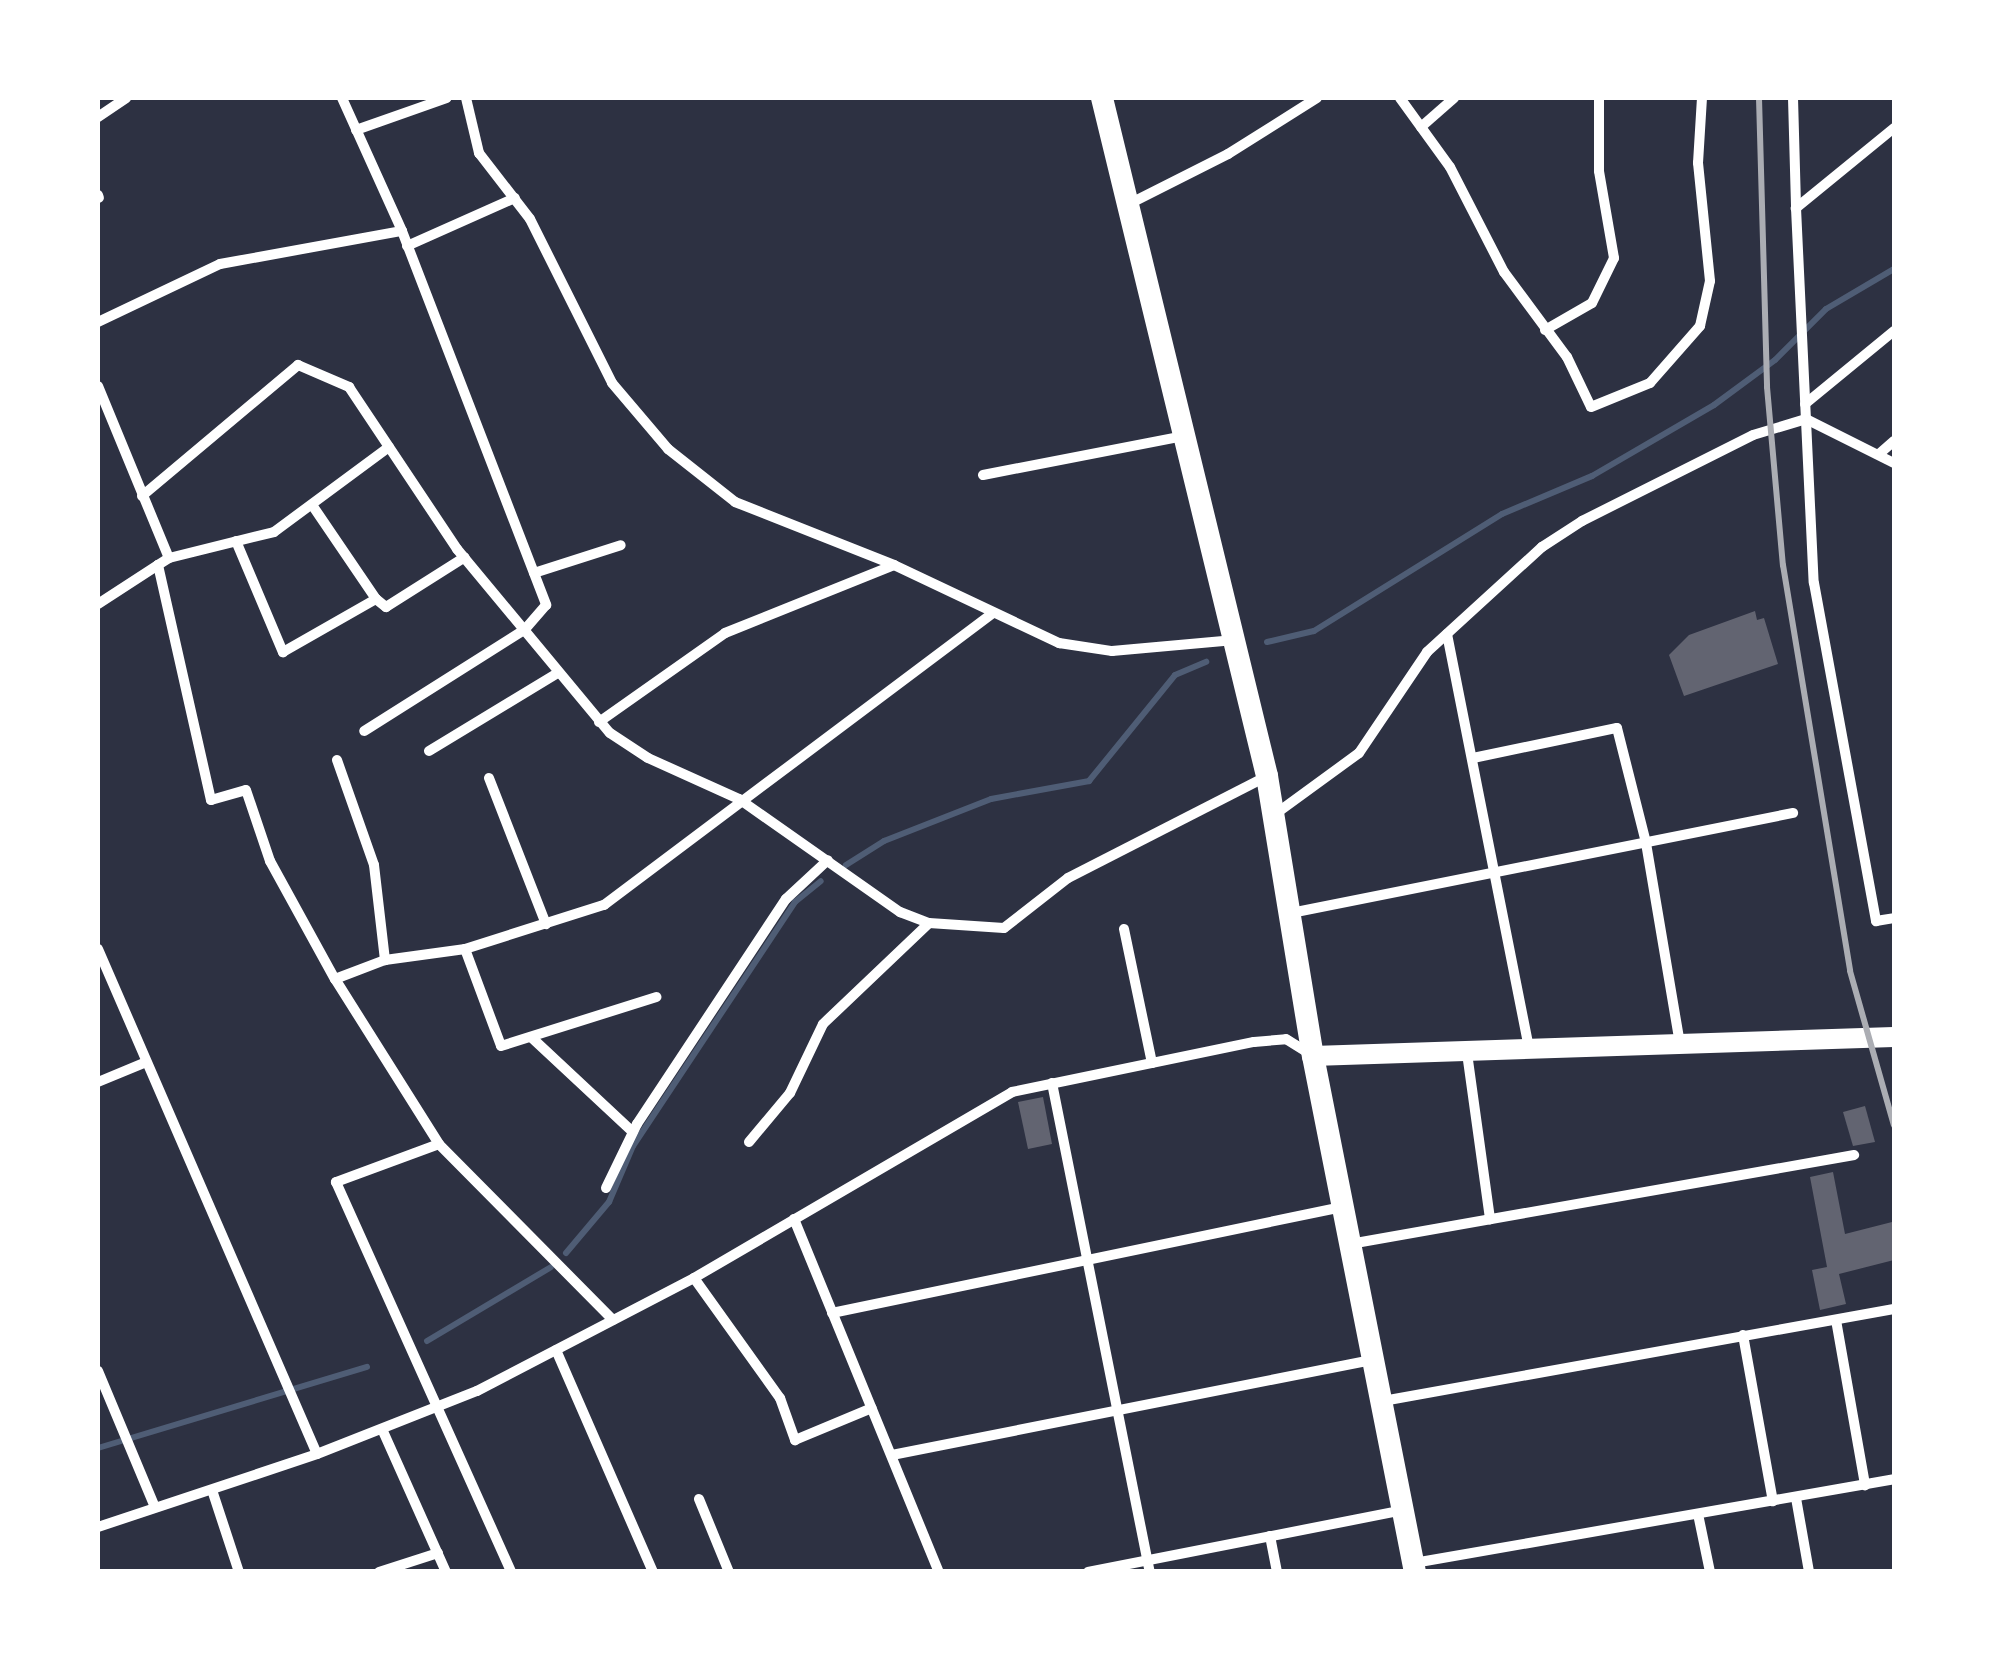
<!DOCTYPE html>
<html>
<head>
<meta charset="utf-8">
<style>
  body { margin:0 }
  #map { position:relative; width:1992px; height:1669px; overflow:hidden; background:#2d3142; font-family:"Sofia Sans Condensed",sans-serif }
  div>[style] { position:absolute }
  .stream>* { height:6px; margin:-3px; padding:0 3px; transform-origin:3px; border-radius:3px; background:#4f5d75 }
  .building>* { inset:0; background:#626471 }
  .minor>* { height:10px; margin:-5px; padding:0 5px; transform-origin:5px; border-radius:5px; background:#fff }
  .primary>* { height:20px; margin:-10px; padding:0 10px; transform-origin:10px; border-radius:10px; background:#fff }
  .trunk>* { height:22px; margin:-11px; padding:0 11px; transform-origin:11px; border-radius:11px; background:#fff }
  .rail>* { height:6px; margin:-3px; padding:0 3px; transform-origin:3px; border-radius:3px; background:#abadb3 }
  span { translate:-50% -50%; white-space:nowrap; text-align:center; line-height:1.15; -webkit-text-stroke:9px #fff; paint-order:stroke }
  .frame { position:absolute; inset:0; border:100px solid #fff; pointer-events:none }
</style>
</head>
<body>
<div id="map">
  <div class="stream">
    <i style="left:1267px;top:642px;width:48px;rotate:-13.2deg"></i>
    <i style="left:1314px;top:631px;width:221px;rotate:-31.9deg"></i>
    <i style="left:1502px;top:514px;width:98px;rotate:-22.9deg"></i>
    <i style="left:1592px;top:476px;width:141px;rotate:-30.2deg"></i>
    <i style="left:1714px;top:405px;width:76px;rotate:-36.4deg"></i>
    <i style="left:1775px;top:360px;width:72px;rotate:-45deg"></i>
    <i style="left:1826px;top:309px;width:79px;rotate:-30.5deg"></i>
    <i style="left:846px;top:865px;width:45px;rotate:-32.3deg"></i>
    <i style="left:884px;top:841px;width:115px;rotate:-21.4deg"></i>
    <i style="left:991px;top:799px;width:100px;rotate:-10.4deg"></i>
    <i style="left:1089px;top:781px;width:136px;rotate:-50.9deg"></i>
    <i style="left:1175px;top:675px;width:34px;rotate:-23deg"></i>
    <i style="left:566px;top:1253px;width:67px;rotate:-49.9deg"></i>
    <i style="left:609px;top:1202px;width:61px;rotate:-66.8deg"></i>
    <i style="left:633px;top:1146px;width:293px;rotate:-56.4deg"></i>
    <i style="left:795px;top:902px;width:33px;rotate:-39deg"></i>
    <i style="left:427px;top:1341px;width:144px;rotate:-30.8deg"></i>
    <i style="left:98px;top:1448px;width:281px;rotate:-16.8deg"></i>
  </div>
  <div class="building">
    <i style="clip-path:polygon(1755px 611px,1757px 620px,1764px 618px,1778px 664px,1684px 696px,1669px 655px,1689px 635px)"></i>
    <i style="clip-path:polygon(1043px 1097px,1052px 1144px,1028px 1149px,1018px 1102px)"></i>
    <i style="clip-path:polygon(1865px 1106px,1875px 1142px,1853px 1146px,1843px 1112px)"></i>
    <i style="clip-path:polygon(1833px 1172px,1845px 1234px,1892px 1222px,1894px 1260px,1839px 1274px,1846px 1304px,1820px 1310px,1812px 1270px,1827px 1267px,1810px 1177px)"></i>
  </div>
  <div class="minor">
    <i style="left:342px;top:98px;width:146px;rotate:65.7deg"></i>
    <i style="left:402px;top:231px;width:401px;rotate:68.9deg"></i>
    <i style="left:546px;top:605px;width:33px;rotate:131deg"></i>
    <i style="left:524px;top:630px;width:189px;rotate:147.7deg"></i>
    <i style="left:466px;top:98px;width:57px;rotate:76.7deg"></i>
    <i style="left:479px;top:153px;width:83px;rotate:52.3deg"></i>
    <i style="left:530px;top:219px;width:183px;rotate:63.4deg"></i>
    <i style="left:612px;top:383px;width:87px;rotate:49.7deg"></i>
    <i style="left:668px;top:449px;width:85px;rotate:38.3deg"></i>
    <i style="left:735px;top:502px;width:171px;rotate:21.6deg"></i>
    <i style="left:894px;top:565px;width:183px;rotate:25.3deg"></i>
    <i style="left:1059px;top:643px;width:54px;rotate:8.6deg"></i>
    <i style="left:1112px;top:651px;width:123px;rotate:-5.1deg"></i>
    <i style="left:1400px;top:98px;width:85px;rotate:54.1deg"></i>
    <i style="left:1450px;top:167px;width:118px;rotate:62.8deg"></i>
    <i style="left:1504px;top:272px;width:106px;rotate:53.5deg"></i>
    <i style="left:1567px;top:357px;width:55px;rotate:64.4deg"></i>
    <i style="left:1591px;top:407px;width:64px;rotate:-22.1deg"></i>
    <i style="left:1650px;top:383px;width:76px;rotate:-48.7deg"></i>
    <i style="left:1700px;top:326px;width:46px;rotate:-77.5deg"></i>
    <i style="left:1710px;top:281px;width:119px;rotate:-95.8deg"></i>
    <i style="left:1698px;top:163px;width:65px;rotate:-86.5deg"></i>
    <i style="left:1793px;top:98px;width:110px;rotate:88.4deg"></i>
    <i style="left:98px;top:117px;width:34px;rotate:-34deg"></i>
    <i style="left:1421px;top:127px;width:44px;rotate:-41.3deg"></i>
    <i style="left:1894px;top:128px;width:127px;rotate:140.8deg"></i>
    <i style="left:1796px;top:208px;width:375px;rotate:87.3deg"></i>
    <i style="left:1814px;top:583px;width:344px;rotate:79.6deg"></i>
    <i style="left:1876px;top:921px;width:18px;rotate:-9deg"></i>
    <i style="left:356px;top:130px;width:96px;rotate:-19.4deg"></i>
    <i style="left:98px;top:195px;width:3px;rotate:72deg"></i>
    <i style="left:1129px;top:204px;width:111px;rotate:-26.8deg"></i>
    <i style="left:1228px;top:154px;width:105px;rotate:-32.2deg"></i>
    <i style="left:407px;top:246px;width:118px;rotate:-24deg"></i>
    <i style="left:98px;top:322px;width:135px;rotate:-25.4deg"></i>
    <i style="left:220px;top:264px;width:185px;rotate:-10.3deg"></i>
    <i style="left:1545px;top:330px;width:54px;rotate:-29.9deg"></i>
    <i style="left:1592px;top:303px;width:50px;rotate:-63.9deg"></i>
    <i style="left:1614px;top:258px;width:88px;rotate:-99.8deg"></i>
    <i style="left:1599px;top:171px;width:73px;rotate:-90deg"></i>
    <i style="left:98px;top:386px;width:186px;rotate:67.6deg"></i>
    <i style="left:169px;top:558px;width:108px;rotate:-13.9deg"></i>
    <i style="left:274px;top:532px;width:143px;rotate:-36.5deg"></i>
    <i style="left:1805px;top:404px;width:115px;rotate:-39.4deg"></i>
    <i style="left:1879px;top:454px;width:20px;rotate:-41deg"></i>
    <i style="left:983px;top:475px;width:204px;rotate:-11deg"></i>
    <i style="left:142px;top:496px;width:204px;rotate:-40deg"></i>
    <i style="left:298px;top:365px;width:56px;rotate:23.3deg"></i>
    <i style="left:349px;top:387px;width:195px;rotate:56.3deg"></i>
    <i style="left:457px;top:549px;width:239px;rotate:50.3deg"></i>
    <i style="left:610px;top:733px;width:45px;rotate:33.3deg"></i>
    <i style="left:648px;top:758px;width:100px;rotate:24.3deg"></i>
    <i style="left:739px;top:799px;width:197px;rotate:35.1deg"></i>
    <i style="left:900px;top:912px;width:31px;rotate:21deg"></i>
    <i style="left:929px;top:923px;width:75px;rotate:3.8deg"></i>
    <i style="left:1004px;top:928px;width:81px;rotate:-38deg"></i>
    <i style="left:1068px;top:878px;width:224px;rotate:-27.1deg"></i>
    <i style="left:236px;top:541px;width:121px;rotate:67.1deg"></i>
    <i style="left:283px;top:652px;width:107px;rotate:-29.7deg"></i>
    <i style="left:376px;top:599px;width:114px;rotate:-124.2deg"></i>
    <i style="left:169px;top:558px;width:13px;rotate:148deg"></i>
    <i style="left:158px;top:565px;width:241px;rotate:77.3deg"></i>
    <i style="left:211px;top:800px;width:36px;rotate:-16deg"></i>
    <i style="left:246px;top:790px;width:75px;rotate:71.3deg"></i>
    <i style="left:270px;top:861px;width:135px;rotate:61.2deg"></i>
    <i style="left:534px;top:573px;width:91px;rotate:-17.8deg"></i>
    <i style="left:376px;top:599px;width:13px;rotate:39deg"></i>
    <i style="left:386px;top:607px;width:93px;rotate:-32.3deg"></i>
    <i style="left:98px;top:604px;width:72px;rotate:-33deg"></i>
    <i style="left:1447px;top:634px;width:423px;rotate:78.8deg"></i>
    <i style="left:599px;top:722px;width:154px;rotate:-35.2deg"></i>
    <i style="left:725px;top:633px;width:182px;rotate:-21.9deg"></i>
    <i style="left:429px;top:751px;width:149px;rotate:-31.2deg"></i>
    <i style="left:1473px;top:758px;width:147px;rotate:-11.8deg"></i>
    <i style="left:1617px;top:728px;width:119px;rotate:75.8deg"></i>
    <i style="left:1646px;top:843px;width:203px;rotate:80.4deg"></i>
    <i style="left:337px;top:760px;width:111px;rotate:70.6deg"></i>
    <i style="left:374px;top:865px;width:96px;rotate:83.4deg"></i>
    <i style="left:489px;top:778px;width:157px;rotate:68.7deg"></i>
    <i style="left:1274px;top:815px;width:105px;rotate:-36.1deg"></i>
    <i style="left:1359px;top:753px;width:122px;rotate:-56deg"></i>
    <i style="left:1427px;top:652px;width:156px;rotate:-42.4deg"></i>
    <i style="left:1542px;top:547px;width:48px;rotate:-33deg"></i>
    <i style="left:1582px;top:521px;width:191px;rotate:-26.7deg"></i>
    <i style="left:1753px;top:435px;width:55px;rotate:-16.8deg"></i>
    <i style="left:1806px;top:419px;width:98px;rotate:26.6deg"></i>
    <i style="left:1291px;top:913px;width:512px;rotate:-11.27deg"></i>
    <i style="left:1124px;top:929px;width:137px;rotate:78.2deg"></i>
    <i style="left:98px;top:949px;width:550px;rotate:66.56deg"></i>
    <i style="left:465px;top:949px;width:103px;rotate:69.6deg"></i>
    <i style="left:501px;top:1046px;width:163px;rotate:-17.5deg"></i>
    <i style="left:531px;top:1037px;width:139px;rotate:43deg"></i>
    <i style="left:1467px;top:1053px;width:168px;rotate:82.1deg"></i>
    <i style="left:98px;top:1082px;width:52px;rotate:-22.6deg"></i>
    <i style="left:1052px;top:1083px;width:499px;rotate:78.7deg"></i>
    <i style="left:749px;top:1142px;width:64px;rotate:-50.1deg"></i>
    <i style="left:790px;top:1093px;width:76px;rotate:-64.4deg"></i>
    <i style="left:823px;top:1024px;width:146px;rotate:-43.6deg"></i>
    <i style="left:439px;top:1144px;width:110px;rotate:159.7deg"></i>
    <i style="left:336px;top:1182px;width:427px;rotate:65.8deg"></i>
    <i style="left:606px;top:1188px;width:71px;rotate:-64.2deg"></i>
    <i style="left:637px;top:1124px;width:270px;rotate:-56.5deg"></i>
    <i style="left:786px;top:899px;width:57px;rotate:-42.9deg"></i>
    <i style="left:794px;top:1219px;width:382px;rotate:67.7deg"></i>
    <i style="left:1350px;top:1244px;width:512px;rotate:-10.01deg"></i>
    <i style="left:694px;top:1278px;width:148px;rotate:54.4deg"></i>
    <i style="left:780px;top:1398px;width:45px;rotate:70.3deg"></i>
    <i style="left:795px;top:1440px;width:83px;rotate:-22.6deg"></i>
    <i style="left:832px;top:1313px;width:521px;rotate:-11.74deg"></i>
    <i style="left:613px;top:1320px;width:247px;rotate:-134.7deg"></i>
    <i style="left:439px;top:1144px;width:195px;rotate:-122.2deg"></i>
    <i style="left:335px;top:979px;width:53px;rotate:-20.8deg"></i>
    <i style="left:385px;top:960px;width:81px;rotate:-7.8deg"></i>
    <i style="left:465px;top:949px;width:146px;rotate:-17.6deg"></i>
    <i style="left:604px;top:905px;width:486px;rotate:-36.9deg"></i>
    <i style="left:1836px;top:1320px;width:168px;rotate:80deg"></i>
    <i style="left:1743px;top:1335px;width:169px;rotate:79.8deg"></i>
    <i style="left:556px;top:1350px;width:242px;rotate:66.4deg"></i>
    <i style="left:98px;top:1371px;width:147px;rotate:67.3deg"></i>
    <i style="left:1383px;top:1401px;width:519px;rotate:-10.21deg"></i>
    <i style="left:382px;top:1429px;width:157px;rotate:65.9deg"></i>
    <i style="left:892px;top:1455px;width:489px;rotate:-11.2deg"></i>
    <i style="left:212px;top:1490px;width:86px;rotate:71.8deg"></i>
    <i style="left:1796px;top:1498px;width:75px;rotate:80deg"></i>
    <i style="left:699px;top:1499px;width:79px;rotate:67.7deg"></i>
    <i style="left:1698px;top:1514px;width:59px;rotate:78.3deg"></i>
    <i style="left:98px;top:1527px;width:231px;rotate:-18.4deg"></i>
    <i style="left:317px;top:1454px;width:172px;rotate:-21.5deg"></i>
    <i style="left:477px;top:1391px;width:245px;rotate:-27.5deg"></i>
    <i style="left:694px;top:1278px;width:368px;rotate:-30.3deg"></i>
    <i style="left:1012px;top:1092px;width:247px;rotate:-11.7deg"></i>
    <i style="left:1254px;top:1042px;width:32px;rotate:-5deg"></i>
    <i style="left:1286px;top:1039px;width:26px;rotate:32deg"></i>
    <i style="left:1270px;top:1536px;width:37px;rotate:79deg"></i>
    <i style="left:1414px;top:1563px;width:487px;rotate:-9.9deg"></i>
    <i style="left:379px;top:1572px;width:62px;rotate:-17.9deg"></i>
    <i style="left:1088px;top:1572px;width:321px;rotate:-11.1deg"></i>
  </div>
  <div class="primary">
    <i style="left:1313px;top:1056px;width:581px;rotate:-1.87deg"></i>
  </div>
  <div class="trunk">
    <i style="left:1102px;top:98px;width:698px;rotate:76.32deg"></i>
    <i style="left:1267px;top:776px;width:284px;rotate:80.7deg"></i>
    <i style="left:1313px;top:1056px;width:526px;rotate:78.82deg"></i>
  </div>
  <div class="rail">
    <i style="left:1759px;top:98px;width:289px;rotate:88.4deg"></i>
    <i style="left:1767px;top:387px;width:179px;rotate:84.9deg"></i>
    <i style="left:1783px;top:565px;width:411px;rotate:80.6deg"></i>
    <i style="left:1850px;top:971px;width:160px;rotate:74.1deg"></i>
  </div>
  <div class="frame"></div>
</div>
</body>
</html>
